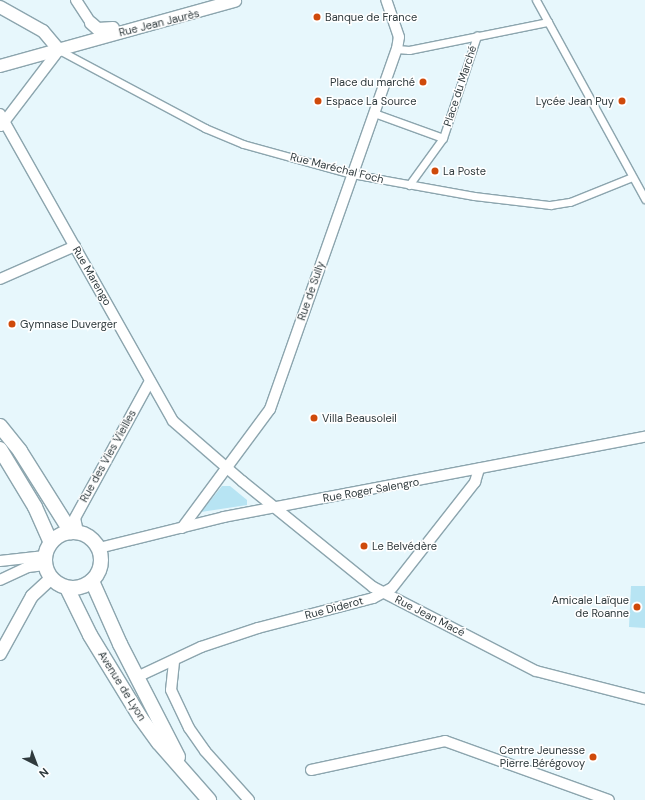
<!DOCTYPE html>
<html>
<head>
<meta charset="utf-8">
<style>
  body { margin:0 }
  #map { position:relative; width:645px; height:800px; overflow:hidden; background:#e7f7fc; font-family:"DM Sans",sans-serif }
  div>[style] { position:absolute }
  .green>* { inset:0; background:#b7e4f3 }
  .roads { filter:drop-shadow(1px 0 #8ca5ae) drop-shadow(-1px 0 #8ca5ae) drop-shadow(0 1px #8ca5ae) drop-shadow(0 -1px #8ca5ae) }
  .pedestrian>* { height:7px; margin:-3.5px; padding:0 3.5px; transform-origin:3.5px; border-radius:3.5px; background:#fff }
  .minor>* { height:10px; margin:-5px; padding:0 5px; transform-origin:5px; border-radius:5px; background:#fff }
  .tertiary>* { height:12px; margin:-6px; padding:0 6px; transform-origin:6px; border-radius:6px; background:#fff }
  .secondary>* { height:14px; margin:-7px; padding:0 7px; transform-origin:7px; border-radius:7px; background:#fff }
  .secondary>.ring { margin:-7px; padding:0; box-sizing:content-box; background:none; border:14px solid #fff; border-radius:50% }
  .dots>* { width:11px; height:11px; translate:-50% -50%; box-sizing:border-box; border:2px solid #fff; border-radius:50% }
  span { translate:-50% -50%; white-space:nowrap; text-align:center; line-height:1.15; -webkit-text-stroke:3px #fff; paint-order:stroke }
  .poi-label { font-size:11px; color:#2f3a3d }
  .left { translate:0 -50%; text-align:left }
  .right { translate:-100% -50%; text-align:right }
  .street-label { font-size:11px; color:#2f3a3d }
  .north { position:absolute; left:16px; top:744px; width:40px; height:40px; -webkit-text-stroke:3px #fff; paint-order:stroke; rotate:138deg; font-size:11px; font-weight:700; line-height:16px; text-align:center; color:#2f3a3d }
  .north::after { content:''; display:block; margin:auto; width:14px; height:18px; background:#2f3a3d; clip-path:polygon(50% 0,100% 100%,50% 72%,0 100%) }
</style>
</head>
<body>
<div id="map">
  <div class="green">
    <i style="clip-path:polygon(222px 486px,230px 486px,247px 500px,247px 505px,201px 512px)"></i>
    <i style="clip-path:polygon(631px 586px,645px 586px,645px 628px,629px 627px)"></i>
  </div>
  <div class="roads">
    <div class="pedestrian">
      <i style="left:536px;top:0;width:227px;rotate:61.3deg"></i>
      <i style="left:397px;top:49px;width:12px;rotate:5deg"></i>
      <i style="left:409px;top:50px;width:142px;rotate:-11.4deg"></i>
      <i style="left:59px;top:50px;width:166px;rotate:28.1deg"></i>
      <i style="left:205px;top:128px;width:41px;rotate:22.8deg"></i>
      <i style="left:243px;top:144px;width:113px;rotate:15.4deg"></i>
      <i style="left:352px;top:174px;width:124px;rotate:10.2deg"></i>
      <i style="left:474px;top:196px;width:77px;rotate:6.8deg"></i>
      <i style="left:550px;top:205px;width:20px;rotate:-9deg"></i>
      <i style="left:570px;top:202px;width:67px;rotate:-22deg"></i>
      <i style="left:374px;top:113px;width:73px;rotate:19.9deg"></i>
      <i style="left:409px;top:185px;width:58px;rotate:-54.1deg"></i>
      <i style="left:443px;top:138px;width:108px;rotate:-71.6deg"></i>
    </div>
    <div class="minor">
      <i style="left:76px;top:0;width:27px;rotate:57deg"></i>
      <i style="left:0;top:114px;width:352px;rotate:60.6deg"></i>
      <i style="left:173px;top:421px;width:91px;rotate:41deg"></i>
      <i style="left:242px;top:481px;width:169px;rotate:39deg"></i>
      <i style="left:373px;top:587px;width:183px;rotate:27.3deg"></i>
      <i style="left:536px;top:671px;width:113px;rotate:14.4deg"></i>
      <i style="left:1px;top:126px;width:96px;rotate:-52.7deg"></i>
      <i style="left:0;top:279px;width:82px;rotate:-23.7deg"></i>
      <i style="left:182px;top:528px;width:148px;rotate:-53.5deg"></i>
      <i style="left:270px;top:409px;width:382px;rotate:-70.6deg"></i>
      <i style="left:397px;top:49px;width:12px;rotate:-81deg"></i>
      <i style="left:399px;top:37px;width:39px;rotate:-109deg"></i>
      <i style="left:78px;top:532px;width:14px;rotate:-102deg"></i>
      <i style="left:75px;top:518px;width:156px;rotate:-61.3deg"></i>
      <i style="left:99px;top:548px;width:129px;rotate:-13.9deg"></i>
      <i style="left:224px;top:517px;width:429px;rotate:-10.8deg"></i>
      <i style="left:0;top:561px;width:45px;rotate:-6.3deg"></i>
      <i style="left:0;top:580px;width:31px;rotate:-25deg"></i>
      <i style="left:28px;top:567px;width:17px;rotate:-7deg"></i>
      <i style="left:174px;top:662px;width:28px;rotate:96deg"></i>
      <i style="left:171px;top:690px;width:42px;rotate:64.7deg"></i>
      <i style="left:189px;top:728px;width:28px;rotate:55deg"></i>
      <i style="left:205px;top:751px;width:66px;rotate:48.1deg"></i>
      <i style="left:137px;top:677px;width:71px;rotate:-25.1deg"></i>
      <i style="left:201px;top:647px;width:60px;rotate:-18.4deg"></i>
      <i style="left:258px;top:628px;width:119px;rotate:-14.6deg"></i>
      <i style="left:373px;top:598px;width:21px;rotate:-28deg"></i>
      <i style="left:392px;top:588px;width:135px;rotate:-51.9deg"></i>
      <i style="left:475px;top:482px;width:14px;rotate:-73deg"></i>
      <i style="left:311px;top:770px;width:137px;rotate:-12.2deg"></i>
      <i style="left:445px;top:741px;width:174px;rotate:19.8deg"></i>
    </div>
    <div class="tertiary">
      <i style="left:0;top:7px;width:49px;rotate:29.2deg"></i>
      <i style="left:43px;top:31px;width:25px;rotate:50deg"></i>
      <i style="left:91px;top:23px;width:9px;rotate:41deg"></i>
      <i style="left:98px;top:29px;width:15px;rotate:-4deg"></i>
      <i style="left:0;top:66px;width:244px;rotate:-15.5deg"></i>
      <i style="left:0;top:654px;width:66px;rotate:-61.1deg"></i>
      <i style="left:32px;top:596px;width:26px;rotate:-43deg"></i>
    </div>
    <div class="secondary">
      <i style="left:0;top:426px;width:32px;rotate:51deg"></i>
      <i style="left:20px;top:451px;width:96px;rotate:57.8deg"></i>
      <i style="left:0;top:449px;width:68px;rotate:58.9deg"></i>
      <i style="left:35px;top:507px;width:39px;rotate:66deg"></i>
      <i class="ring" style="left:45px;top:532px;width:42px;height:42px"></i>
      <i style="left:92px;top:581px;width:69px;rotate:66deg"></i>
      <i style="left:120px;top:644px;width:127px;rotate:62.8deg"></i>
      <i style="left:67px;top:588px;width:52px;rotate:63.9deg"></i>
      <i style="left:90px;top:635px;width:96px;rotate:58.6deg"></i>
      <i style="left:140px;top:717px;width:32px;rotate:54deg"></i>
      <i style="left:159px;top:743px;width:76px;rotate:48.7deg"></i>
    </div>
  </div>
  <div class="dots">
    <i style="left:317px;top:17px;background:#cf4a0b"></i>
    <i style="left:423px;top:82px;background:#cf4a0b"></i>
    <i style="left:318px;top:101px;background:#cf4a0b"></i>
    <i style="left:622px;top:101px;background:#cf4a0b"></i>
    <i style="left:435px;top:171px;background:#cf4a0b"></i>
    <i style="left:12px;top:324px;background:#cf4a0b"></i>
    <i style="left:314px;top:418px;background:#cf4a0b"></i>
    <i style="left:364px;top:546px;background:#cf4a0b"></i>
    <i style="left:637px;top:607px;background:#cf4a0b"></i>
    <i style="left:593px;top:757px;background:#cf4a0b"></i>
  </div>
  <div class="poi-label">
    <span class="left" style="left:325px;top:17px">Banque de France</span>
    <span class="right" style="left:415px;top:82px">Place du marché</span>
    <span class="left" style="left:326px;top:101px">Espace La Source</span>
    <span class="right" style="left:614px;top:101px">Lycée Jean Puy</span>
    <span class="left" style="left:443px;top:171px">La Poste</span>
    <span class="left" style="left:20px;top:324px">Gymnase Duverger</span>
    <span class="left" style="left:322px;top:418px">Villa Beausoleil</span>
    <span class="left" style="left:372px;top:546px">Le Belvédère</span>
    <span class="right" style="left:629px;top:607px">Amicale Laïque<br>de Roanne</span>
    <span class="right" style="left:585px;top:757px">Centre Jeunesse<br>Pierre Bérégovoy</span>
  </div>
  <div class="street-label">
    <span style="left:159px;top:23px;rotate:-14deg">Rue Jean Jaurès</span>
    <span style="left:460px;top:86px;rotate:-72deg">Place du Marché</span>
    <span style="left:337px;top:168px;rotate:14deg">Rue Maréchal Foch</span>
    <span style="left:92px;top:276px;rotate:60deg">Rue Marengo</span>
    <span style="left:311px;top:291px;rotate:-71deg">Rue de Sully</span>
    <span style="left:108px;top:456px;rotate:-61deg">Rue des Vies Vieilles</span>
    <span style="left:371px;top:490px;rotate:-10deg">Rue Roger Salengro</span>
    <span style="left:334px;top:608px;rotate:-15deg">Rue Diderot</span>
    <span style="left:430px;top:616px;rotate:27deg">Rue Jean Macé</span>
    <span style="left:122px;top:686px;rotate:58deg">Avenue de Lyon</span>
  </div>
  <div class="north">N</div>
</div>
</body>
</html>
